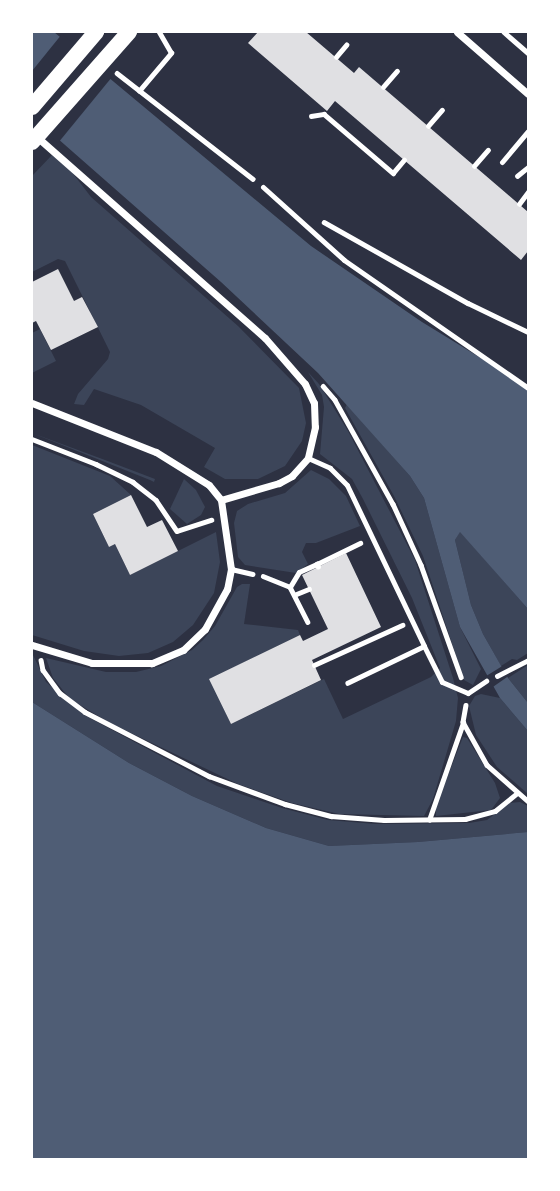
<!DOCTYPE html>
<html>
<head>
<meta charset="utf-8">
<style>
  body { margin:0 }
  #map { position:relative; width:560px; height:1191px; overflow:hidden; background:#2d3142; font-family:Ubuntu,sans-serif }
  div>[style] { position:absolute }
  .green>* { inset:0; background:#3c4559 }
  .water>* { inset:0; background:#4f5d75 }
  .pier>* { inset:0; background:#2d3142 }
  .building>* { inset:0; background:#e0e0e3 }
  .path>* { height:4.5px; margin:-2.25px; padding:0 2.25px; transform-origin:2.25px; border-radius:2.25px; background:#fff }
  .service>* { height:5px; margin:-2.5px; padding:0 2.5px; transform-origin:2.5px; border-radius:2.5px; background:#fff }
  .minor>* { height:7px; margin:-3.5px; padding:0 3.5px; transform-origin:3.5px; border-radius:3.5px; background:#fff }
  .primary>* { height:16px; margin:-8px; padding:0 8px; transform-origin:8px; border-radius:8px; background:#fff }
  span { translate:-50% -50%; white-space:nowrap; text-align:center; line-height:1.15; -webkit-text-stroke:5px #fff; paint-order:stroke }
  .frame { position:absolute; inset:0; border:33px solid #fff; pointer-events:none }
</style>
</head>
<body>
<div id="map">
  <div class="green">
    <i style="clip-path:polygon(52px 155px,71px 171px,91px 197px,238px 326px,299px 388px,306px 423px,302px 441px,285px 466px,258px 479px,225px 479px,204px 467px,215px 448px,141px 405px,94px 389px,84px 405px,74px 404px,78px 394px,108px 359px,110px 352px,65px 261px,58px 259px,32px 272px,32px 176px)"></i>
    <i style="clip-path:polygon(40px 329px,56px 361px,32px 373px,32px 333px)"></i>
    <i style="clip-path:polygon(308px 372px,319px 384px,348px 431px,415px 560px,453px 678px,458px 698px,456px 721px,433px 799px,424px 816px,339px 814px,292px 803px,238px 784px,110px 723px,70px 699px,53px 678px,46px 658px,106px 672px,136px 672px,161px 666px,192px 650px,203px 640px,215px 626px,237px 587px,242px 584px,250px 584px,244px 624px,298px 630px,300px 635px,210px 679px,231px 724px,324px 679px,343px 719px,431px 677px,440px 668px,412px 598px,363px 499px,352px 479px,320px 454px,324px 407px,322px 395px)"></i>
    <i style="clip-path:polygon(347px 404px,410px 476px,424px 498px,460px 627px,481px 669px,473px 685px,464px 680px,423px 556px,394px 496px,345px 408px)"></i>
    <i style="clip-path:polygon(32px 433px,105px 460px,155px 479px,154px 482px,150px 480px)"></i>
    <i style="clip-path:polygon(32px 445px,110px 476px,131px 495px,93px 514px,109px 547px,115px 544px,130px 575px,216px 532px,220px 562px,214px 593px,193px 625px,173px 642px,148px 653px,119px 656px,84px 651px,32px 635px)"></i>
    <i style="clip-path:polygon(311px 470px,329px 479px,346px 496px,360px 526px,316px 543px,306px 543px,302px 552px,308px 564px,296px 573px,245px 565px,238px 557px,234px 523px,237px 511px,248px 504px,285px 493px)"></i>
    <i style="clip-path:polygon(184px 479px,196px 490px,205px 507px,201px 515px,187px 524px,170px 509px)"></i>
    <i style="clip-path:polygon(460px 531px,528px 609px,528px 653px,517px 660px,512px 659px,501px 666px,483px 634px,471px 605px,455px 540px)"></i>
    <i style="clip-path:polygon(32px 653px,46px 682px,84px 715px,217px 786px,282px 808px,328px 820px,376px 824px,469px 823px,487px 820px,509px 803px,520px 802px,528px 806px,528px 832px,418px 842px,329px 846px,266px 828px,192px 796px,129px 763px,32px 702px)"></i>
    <i style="clip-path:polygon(528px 665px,528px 703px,508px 678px)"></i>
    <i style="clip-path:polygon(481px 694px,500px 698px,528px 731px,528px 794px,497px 767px,476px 735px,469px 706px,475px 696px)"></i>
    <i style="clip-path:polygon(463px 737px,467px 738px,495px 783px,500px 798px,491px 810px,436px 816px,436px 806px)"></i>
  </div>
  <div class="water">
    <i style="clip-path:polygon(32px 32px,54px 32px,311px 246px,422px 322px,528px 387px,528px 609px,460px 532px,455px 540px,471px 605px,483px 634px,508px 678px,528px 703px,528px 731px,500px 698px,460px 627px,424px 498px,410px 476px,318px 373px,221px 282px,32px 116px)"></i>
    <i style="clip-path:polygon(32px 702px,129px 763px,192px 796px,266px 828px,329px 846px,418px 842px,528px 832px,528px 1159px,32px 1159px)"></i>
  </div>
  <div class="pier">
    <i style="clip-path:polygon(62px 34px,112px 77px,58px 143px,32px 121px,32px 71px)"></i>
    <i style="clip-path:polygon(504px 665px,510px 675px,490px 689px,483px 678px)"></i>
  </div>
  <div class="building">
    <i style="clip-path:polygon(258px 32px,306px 32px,354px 73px,359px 67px,528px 212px,528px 251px,521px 260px,335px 101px,327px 111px,248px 43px)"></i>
    <i style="clip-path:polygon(58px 269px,74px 301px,82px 297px,98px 327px,51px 350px,36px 321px,32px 323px,32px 282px)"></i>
    <i style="clip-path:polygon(131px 495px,147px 527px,162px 520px,178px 551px,130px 575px,115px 544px,109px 547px,93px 514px)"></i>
    <i style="clip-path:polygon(346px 553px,381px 627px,312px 660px,321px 680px,231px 724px,209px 679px,300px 635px,303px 641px,328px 629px,302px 575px)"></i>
  </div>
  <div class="path">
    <i style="left:504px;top:32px;width:32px;rotate:41deg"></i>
    <i style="left:336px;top:57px;width:16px;rotate:-50deg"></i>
    <i style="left:117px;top:73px;width:172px;rotate:37.9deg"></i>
    <i style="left:383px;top:87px;width:21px;rotate:-49deg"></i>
    <i style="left:139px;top:91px;width:50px;rotate:-49.9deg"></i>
    <i style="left:171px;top:53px;width:24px;rotate:-120deg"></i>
    <i style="left:311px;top:116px;width:13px;rotate:-9deg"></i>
    <i style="left:324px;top:114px;width:91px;rotate:40.5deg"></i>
    <i style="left:393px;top:173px;width:17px;rotate:-50deg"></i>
    <i style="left:428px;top:126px;width:21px;rotate:-49deg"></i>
    <i style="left:474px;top:166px;width:21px;rotate:-49deg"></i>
    <i style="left:517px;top:176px;width:14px;rotate:-39deg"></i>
    <i style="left:519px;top:204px;width:15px;rotate:-53deg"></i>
    <i style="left:324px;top:222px;width:165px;rotate:29.4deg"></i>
    <i style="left:468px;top:303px;width:67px;rotate:25.8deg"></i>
    <i style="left:323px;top:386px;width:18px;rotate:49deg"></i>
    <i style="left:335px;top:400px;width:119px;rotate:60.9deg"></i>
    <i style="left:393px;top:504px;width:67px;rotate:65.3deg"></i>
    <i style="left:421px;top:565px;width:119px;rotate:70.3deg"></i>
    <i style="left:32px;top:439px;width:69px;rotate:21.3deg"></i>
    <i style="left:96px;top:464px;width:41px;rotate:25.9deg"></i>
    <i style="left:133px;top:482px;width:29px;rotate:38deg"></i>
    <i style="left:156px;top:500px;width:37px;rotate:56deg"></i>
    <i style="left:177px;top:531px;width:36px;rotate:-18deg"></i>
    <i style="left:318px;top:567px;width:3px;rotate:-108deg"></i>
    <i style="left:317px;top:564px;width:48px;rotate:-26deg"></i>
    <i style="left:263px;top:576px;width:29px;rotate:22deg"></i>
    <i style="left:290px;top:587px;width:39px;rotate:63deg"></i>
    <i style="left:290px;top:587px;width:17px;rotate:-59deg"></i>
    <i style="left:299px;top:572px;width:20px;rotate:-24deg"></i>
    <i style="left:294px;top:595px;width:16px;rotate:-22deg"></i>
    <i style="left:41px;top:660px;width:10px;rotate:79deg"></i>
    <i style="left:43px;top:670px;width:29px;rotate:54deg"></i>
    <i style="left:60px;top:693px;width:31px;rotate:37deg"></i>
    <i style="left:85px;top:712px;width:140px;rotate:27.3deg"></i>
    <i style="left:209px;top:776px;width:81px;rotate:20.2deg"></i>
    <i style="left:285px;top:804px;width:48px;rotate:14.6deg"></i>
    <i style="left:331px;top:816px;width:53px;rotate:4.3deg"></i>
    <i style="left:384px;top:820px;width:81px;rotate:-0.7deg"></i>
    <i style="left:465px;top:819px;width:31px;rotate:-15deg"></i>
    <i style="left:495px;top:811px;width:27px;rotate:-39deg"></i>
    <i style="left:314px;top:665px;width:97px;rotate:-24.4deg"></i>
    <i style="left:497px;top:676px;width:35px;rotate:-27deg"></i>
    <i style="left:466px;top:705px;width:17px;rotate:100deg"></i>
    <i style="left:463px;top:722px;width:49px;rotate:60.8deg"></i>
    <i style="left:487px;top:765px;width:55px;rotate:41.3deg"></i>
    <i style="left:429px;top:820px;width:103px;rotate:-70.7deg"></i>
  </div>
  <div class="service">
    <i style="left:502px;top:162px;width:40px;rotate:-50deg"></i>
    <i style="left:263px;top:187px;width:109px;rotate:42deg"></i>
    <i style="left:344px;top:260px;width:224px;rotate:34.8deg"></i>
    <i style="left:308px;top:458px;width:24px;rotate:24deg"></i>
    <i style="left:330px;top:468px;width:24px;rotate:45deg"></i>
    <i style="left:347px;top:485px;width:178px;rotate:64.4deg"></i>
    <i style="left:424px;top:646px;width:85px;rotate:154.3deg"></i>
    <i style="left:231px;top:569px;width:22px;rotate:13deg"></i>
    <i style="left:424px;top:646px;width:40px;rotate:63.4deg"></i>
    <i style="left:442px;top:682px;width:28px;rotate:23deg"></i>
    <i style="left:468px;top:693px;width:22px;rotate:-34deg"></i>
  </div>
  <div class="minor">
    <i style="left:457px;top:32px;width:94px;rotate:41.1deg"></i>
    <i style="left:37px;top:137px;width:304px;rotate:41.4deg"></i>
    <i style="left:265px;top:338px;width:61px;rotate:49deg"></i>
    <i style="left:305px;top:384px;width:21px;rotate:65deg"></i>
    <i style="left:314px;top:403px;width:24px;rotate:88deg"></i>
    <i style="left:315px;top:427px;width:32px;rotate:103deg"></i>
    <i style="left:308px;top:458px;width:24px;rotate:132deg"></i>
    <i style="left:292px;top:476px;width:15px;rotate:152deg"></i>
    <i style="left:279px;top:483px;width:60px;rotate:163.7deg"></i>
    <i style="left:32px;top:403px;width:133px;rotate:21.6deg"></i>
    <i style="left:156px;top:452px;width:62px;rotate:31.9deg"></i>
    <i style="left:209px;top:485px;width:19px;rotate:51deg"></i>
    <i style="left:221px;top:500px;width:70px;rotate:81.8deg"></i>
    <i style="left:231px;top:569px;width:20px;rotate:101deg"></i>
    <i style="left:227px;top:589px;width:46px;rotate:118.8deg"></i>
    <i style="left:205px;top:629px;width:30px;rotate:136deg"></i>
    <i style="left:183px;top:650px;width:34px;rotate:157deg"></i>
    <i style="left:152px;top:663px;width:60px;rotate:180deg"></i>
    <i style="left:92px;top:663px;width:63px;rotate:-163.3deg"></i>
  </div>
  <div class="primary">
    <i style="left:32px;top:107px;width:99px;rotate:-49.5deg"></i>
    <i style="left:32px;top:142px;width:147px;rotate:-48.6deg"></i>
  </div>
  <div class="frame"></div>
</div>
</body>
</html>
